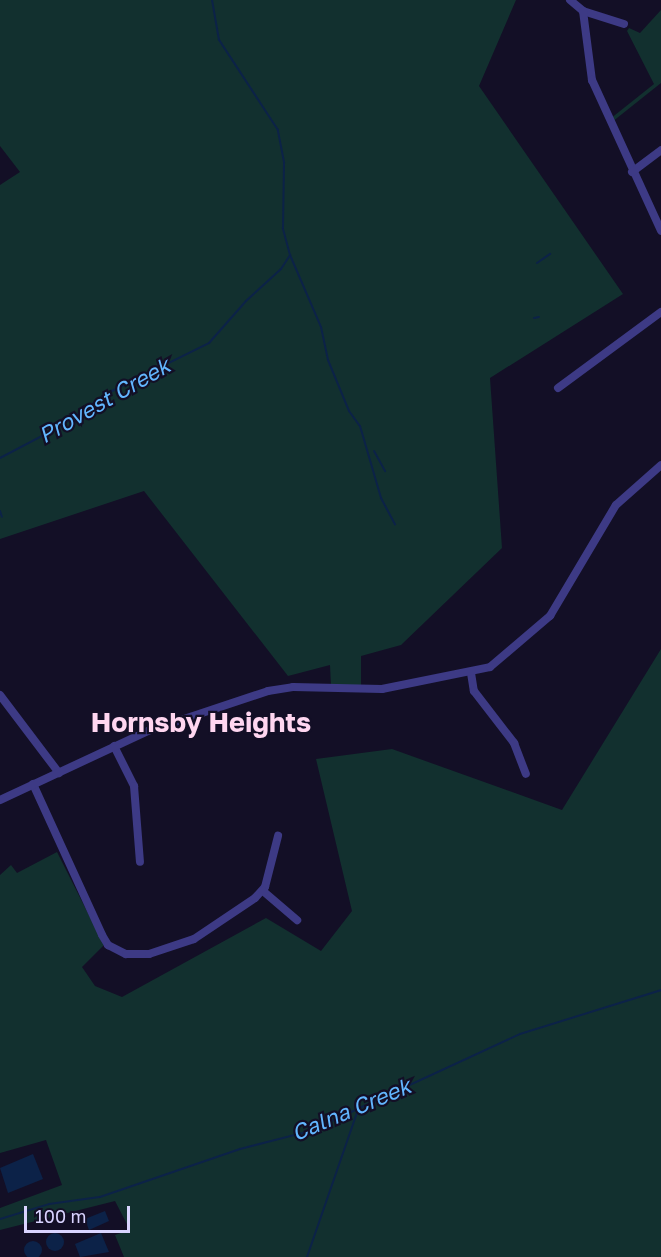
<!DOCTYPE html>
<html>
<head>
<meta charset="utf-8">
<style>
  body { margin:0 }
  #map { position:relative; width:661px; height:1257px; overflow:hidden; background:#130f26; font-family:"Golos Text",sans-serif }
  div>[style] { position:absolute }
  .green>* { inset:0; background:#12302f }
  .water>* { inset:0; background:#0c2248 }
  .round { border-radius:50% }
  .stream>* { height:2px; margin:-1px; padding:0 1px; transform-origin:1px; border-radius:1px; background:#0c2248 }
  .minor>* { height:8px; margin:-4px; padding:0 4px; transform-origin:4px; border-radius:4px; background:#3d3a85 }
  span { translate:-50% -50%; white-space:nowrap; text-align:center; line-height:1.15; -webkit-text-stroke:4.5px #130f26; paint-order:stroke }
  .water-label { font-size:22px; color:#62b6ff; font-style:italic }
  .district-label { font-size:27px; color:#ffd6f0; font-weight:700 }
  .scale { position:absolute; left:24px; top:1206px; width:106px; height:27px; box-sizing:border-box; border:3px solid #d9d4ff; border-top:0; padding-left:8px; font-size:18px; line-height:21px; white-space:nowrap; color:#d9d4ff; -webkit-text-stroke:4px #130f26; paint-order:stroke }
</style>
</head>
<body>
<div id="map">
  <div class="green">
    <i style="clip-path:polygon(0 0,516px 0,479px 86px,623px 294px,490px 378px,502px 548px,401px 645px,361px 656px,361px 685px,331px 686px,330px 665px,288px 676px,144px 491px,0 539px,0 185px,20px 172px,0 146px)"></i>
    <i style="clip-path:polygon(661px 10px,661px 83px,612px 122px,610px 119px,654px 84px,627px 31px,629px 28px,640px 33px)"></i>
    <i style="clip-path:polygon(661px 649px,661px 1257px,124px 1257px,115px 1235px,130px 1230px,115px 1201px,0 1230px,0 1208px,62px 1185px,46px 1140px,0 1153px,0 875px,11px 865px,17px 873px,57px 852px,104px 945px,82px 967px,95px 986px,122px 997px,266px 918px,321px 951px,352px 911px,316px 759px,392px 749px,562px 810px)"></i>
  </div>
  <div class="water">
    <i style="clip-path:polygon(33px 1154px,43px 1179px,8px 1193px,0 1168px)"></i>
    <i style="clip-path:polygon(105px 1211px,109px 1221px,89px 1230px,85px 1219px)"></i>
    <i class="round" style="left:46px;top:1233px;width:18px;height:18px"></i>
    <i style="clip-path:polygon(101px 1233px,109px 1252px,80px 1257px,75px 1244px)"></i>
    <i class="round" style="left:24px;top:1241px;width:18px;height:18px"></i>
  </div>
  <div class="stream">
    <i style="left:290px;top:255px;width:78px;rotate:66.7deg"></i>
    <i style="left:321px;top:327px;width:34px;rotate:78deg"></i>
    <i style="left:328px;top:360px;width:55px;rotate:67.6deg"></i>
    <i style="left:349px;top:411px;width:19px;rotate:54deg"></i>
    <i style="left:360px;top:426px;width:75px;rotate:73.7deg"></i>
    <i style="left:381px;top:498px;width:30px;rotate:62deg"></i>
    <i style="left:537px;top:263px;width:16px;rotate:-35deg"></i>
    <i style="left:534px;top:318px;width:5px;rotate:-11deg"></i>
    <i style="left:374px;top:451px;width:23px;rotate:61deg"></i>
    <i style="left:0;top:458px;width:69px;rotate:-27.7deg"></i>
    <i style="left:61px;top:426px;width:57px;rotate:-35.1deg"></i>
    <i style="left:108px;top:393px;width:113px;rotate:-26.3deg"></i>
    <i style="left:209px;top:343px;width:56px;rotate:-48.6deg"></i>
    <i style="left:246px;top:301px;width:47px;rotate:-42.4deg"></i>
    <i style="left:281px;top:269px;width:17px;rotate:-57deg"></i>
    <i style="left:290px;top:255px;width:28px;rotate:-105deg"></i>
    <i style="left:283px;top:228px;width:66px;rotate:-89.1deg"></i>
    <i style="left:284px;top:162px;width:33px;rotate:-101deg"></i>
    <i style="left:278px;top:130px;width:108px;rotate:-123.2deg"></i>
    <i style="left:219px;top:40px;width:41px;rotate:-99.9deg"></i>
    <i style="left:0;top:511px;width:6px;rotate:72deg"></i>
    <i style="left:0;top:1219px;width:51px;rotate:-17deg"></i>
    <i style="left:49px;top:1204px;width:51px;rotate:-7.8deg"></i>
    <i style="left:100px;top:1197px;width:148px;rotate:-18.9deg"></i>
    <i style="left:240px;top:1149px;width:72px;rotate:-14.4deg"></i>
    <i style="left:310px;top:1131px;width:231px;rotate:-24.8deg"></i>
    <i style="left:520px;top:1034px;width:148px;rotate:-17.3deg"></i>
    <i style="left:307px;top:1257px;width:159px;rotate:-70.9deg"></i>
  </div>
  <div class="minor">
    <i style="left:570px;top:0;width:17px;rotate:40deg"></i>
    <i style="left:583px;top:11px;width:43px;rotate:17.6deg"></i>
    <i style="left:583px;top:11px;width:70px;rotate:82.6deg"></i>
    <i style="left:592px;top:80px;width:166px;rotate:65.4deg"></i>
    <i style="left:632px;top:172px;width:36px;rotate:-37deg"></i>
    <i style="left:558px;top:388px;width:128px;rotate:-36.4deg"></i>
    <i style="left:471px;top:673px;width:18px;rotate:81deg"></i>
    <i style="left:474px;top:691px;width:66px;rotate:52.4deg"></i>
    <i style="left:514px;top:743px;width:33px;rotate:69deg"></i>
    <i style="left:0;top:695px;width:98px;rotate:52.9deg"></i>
    <i style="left:114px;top:746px;width:45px;rotate:63.4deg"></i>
    <i style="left:134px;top:786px;width:76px;rotate:85.5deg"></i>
    <i style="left:33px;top:784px;width:166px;rotate:65.4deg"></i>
    <i style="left:102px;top:935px;width:12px;rotate:59deg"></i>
    <i style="left:108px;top:945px;width:20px;rotate:27deg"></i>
    <i style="left:126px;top:954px;width:23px"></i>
    <i style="left:149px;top:954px;width:47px;rotate:-18.4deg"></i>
    <i style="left:194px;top:939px;width:73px;rotate:-33.9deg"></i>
    <i style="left:255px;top:898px;width:15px;rotate:-48deg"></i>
    <i style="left:265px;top:887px;width:53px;rotate:-75.7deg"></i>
    <i style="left:0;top:800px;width:163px;rotate:-25deg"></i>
    <i style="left:148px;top:731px;width:126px;rotate:-18.4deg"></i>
    <i style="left:268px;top:691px;width:25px;rotate:-9deg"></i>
    <i style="left:293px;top:687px;width:89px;rotate:1.3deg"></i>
    <i style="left:382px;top:689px;width:110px;rotate:-11.5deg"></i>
    <i style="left:490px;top:667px;width:79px;rotate:-40.4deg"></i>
    <i style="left:550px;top:616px;width:129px;rotate:-59.3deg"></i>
    <i style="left:616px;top:505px;width:60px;rotate:-41.6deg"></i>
    <i style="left:263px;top:891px;width:45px;rotate:40.5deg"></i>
  </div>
  <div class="water-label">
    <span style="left:104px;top:400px;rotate:-30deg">Provest Creek</span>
    <span style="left:351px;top:1109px;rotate:-23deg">Calna Creek</span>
  </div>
  <div class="district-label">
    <span style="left:201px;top:723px">Hornsby Heights</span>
  </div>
  <div class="scale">100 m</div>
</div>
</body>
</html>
